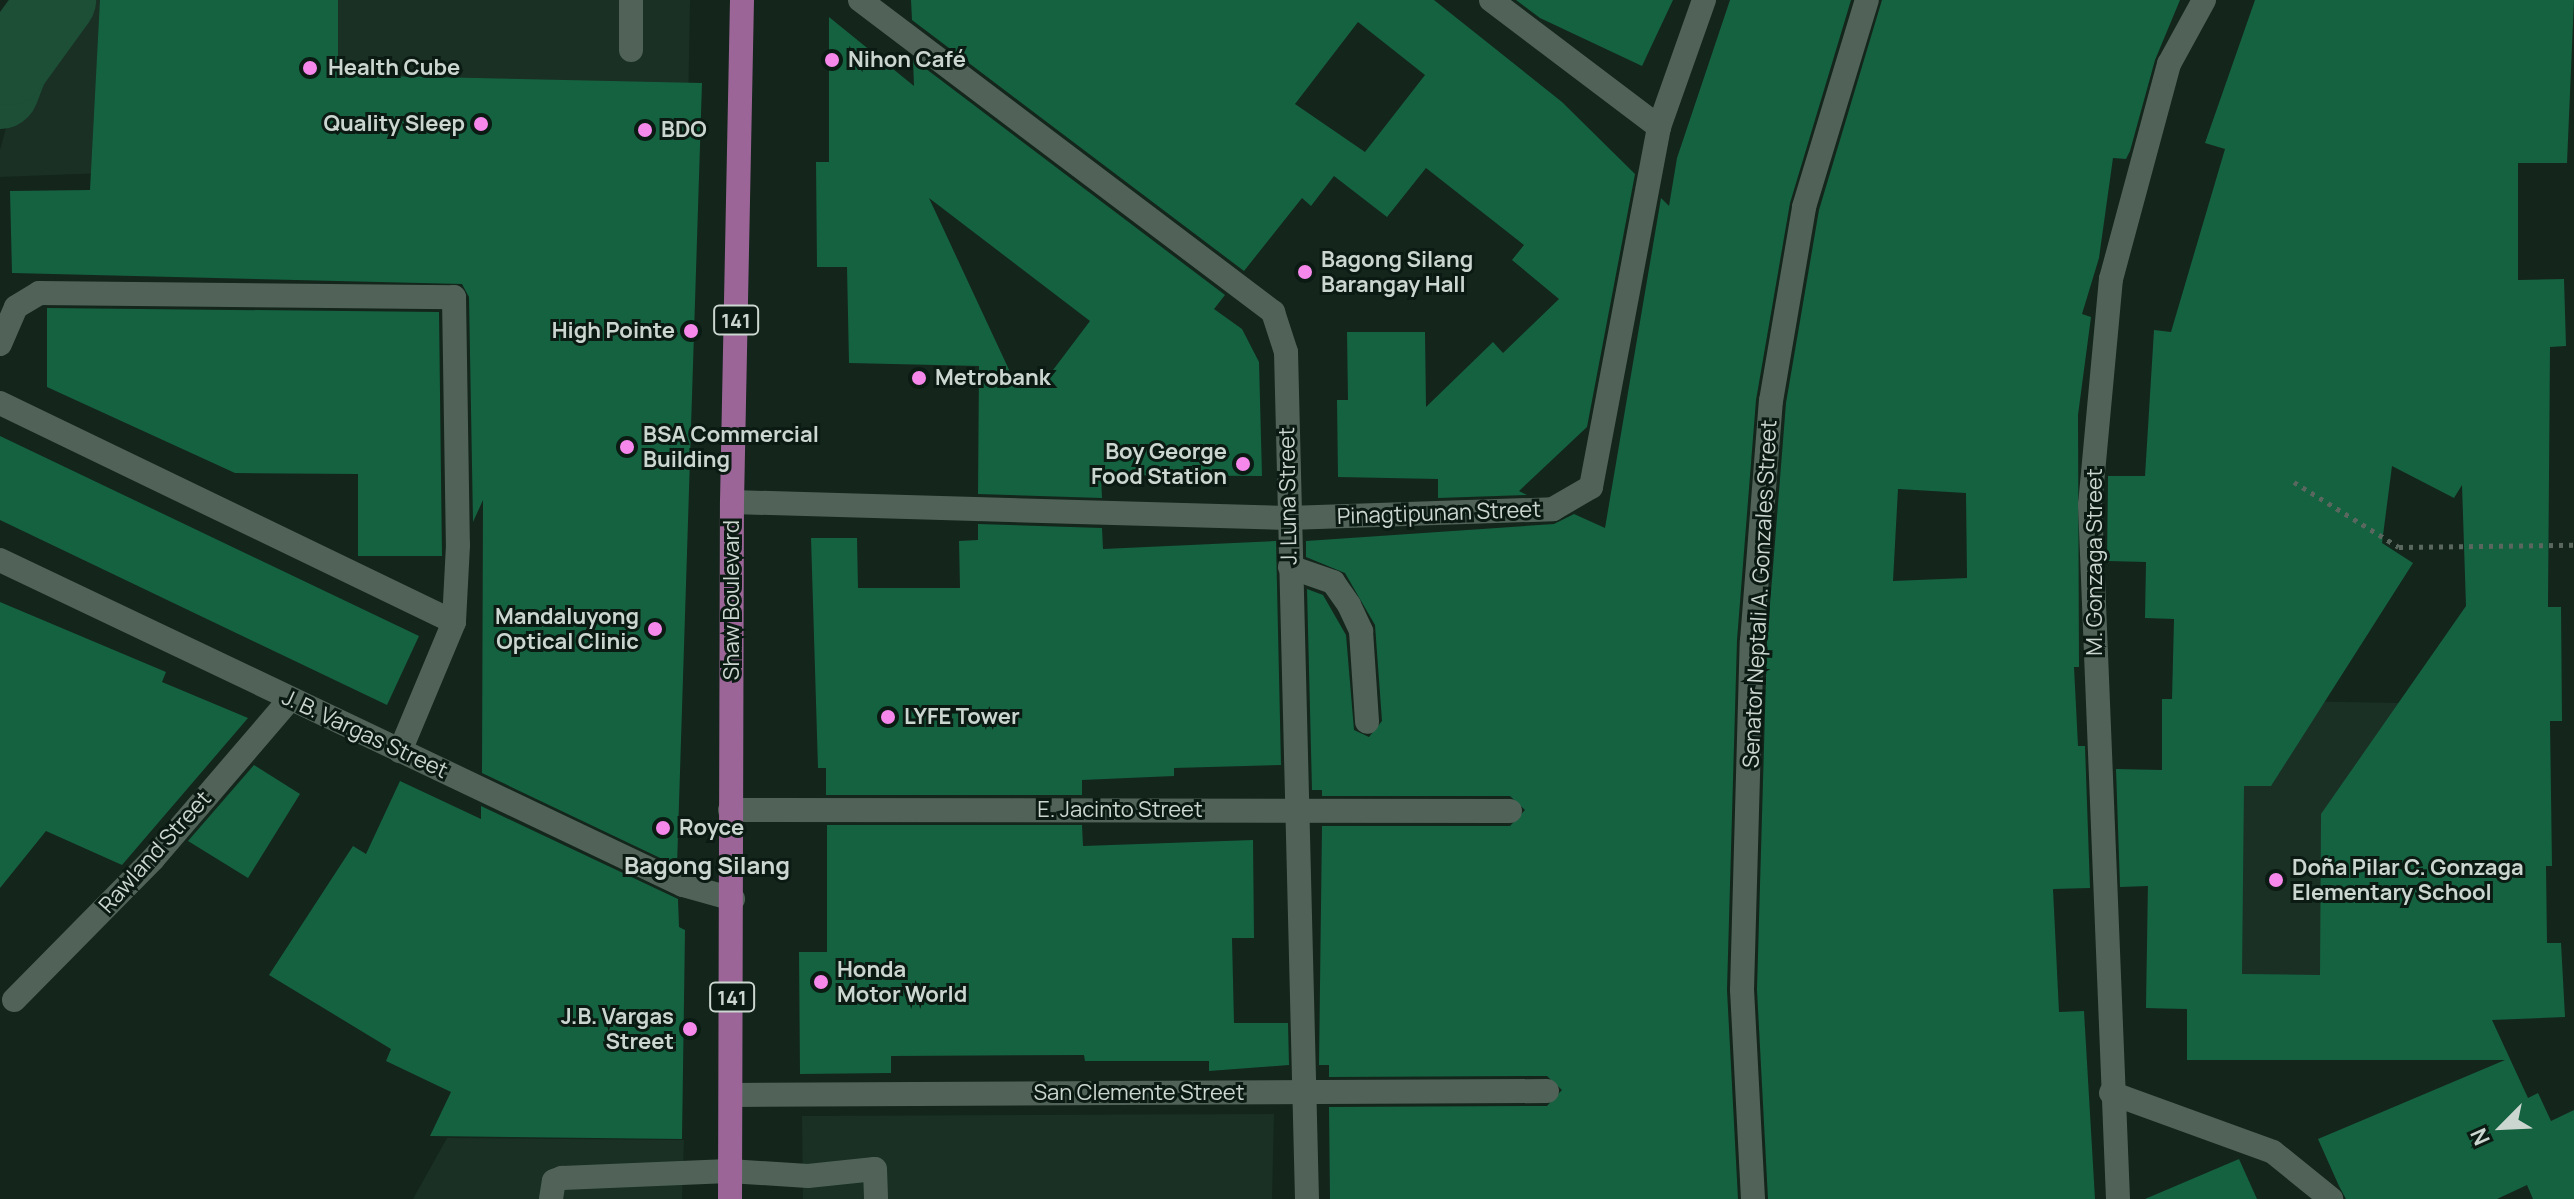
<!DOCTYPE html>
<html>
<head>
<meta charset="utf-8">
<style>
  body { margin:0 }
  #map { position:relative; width:2574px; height:1199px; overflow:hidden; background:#14251c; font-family:Manrope,sans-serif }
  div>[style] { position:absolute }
  .built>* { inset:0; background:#1a3024 }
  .river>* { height:78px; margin:-39px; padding:0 39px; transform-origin:39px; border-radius:39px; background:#1c4f36 }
  .building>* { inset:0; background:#146240 }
  .path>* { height:5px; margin-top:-2.5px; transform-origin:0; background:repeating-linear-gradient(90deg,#59675f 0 4px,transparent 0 10px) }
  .minor>* { height:24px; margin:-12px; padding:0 12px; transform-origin:12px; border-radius:12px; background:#516359 }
  .major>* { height:24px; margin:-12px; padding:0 12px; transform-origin:12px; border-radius:12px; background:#9b6697 }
  .dots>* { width:22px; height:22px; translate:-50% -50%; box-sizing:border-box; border:4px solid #0b1b13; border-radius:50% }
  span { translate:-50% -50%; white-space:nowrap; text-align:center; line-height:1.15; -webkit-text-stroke:6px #0b1b13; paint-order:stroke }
  .shield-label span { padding:2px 6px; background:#0b1b13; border:2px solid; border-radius:6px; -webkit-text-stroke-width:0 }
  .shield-label { font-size:20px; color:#ccd6d0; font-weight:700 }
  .poi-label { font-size:22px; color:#ccd6d0; font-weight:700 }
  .left { translate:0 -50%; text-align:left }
  .right { translate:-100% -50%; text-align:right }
  .street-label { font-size:22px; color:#ccd6d0 }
  .neighbourhood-label { font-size:24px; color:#ccd6d0; font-weight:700 }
  .north { position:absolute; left:2462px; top:1087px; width:80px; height:80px; -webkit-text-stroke:6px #0b1b13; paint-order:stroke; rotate:246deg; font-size:22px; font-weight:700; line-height:32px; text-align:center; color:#ccd6d0 }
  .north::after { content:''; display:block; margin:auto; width:28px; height:36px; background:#ccd6d0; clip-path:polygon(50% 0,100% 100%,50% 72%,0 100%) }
</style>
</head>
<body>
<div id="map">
  <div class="built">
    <i style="clip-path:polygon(69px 0,690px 0,686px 226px,390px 162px,0 177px,0 150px,23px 66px)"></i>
    <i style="clip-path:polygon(2162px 699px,2402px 703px,2403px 990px,2187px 1060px,2187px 1009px,2146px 1008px,2149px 770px,2162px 770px)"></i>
    <i style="clip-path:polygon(1274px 1114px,1272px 1199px,803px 1199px,802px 1116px)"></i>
    <i style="clip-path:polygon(447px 1138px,684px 1140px,682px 1199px,413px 1199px)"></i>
  </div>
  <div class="river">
    <i style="left:0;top:90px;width:26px;rotate:-69deg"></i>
    <i style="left:9px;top:66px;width:82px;rotate:-54deg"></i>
  </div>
  <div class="building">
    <i style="clip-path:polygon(100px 0,338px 0,338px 75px,702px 83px,677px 866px,482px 773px,483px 500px,473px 522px,469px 297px,462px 284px,12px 273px,10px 191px,90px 190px)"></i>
    <i style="clip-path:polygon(evenodd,911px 0,1434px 0,1562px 102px,1635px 174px,1587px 427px,1519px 491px,1527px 495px,1438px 498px,1438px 479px,1338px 477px,1337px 400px,1348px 400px,1347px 332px,1425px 332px,1426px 407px,1493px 342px,1503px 353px,1559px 299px,1512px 260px,1524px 245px,1426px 168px,1387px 217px,1334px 176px,1311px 206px,1302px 198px,1244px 271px,912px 20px,911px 0,1358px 22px,1425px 75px,1365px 152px,1295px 104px,1358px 22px)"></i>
    <i style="clip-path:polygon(1516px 0,1673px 0,1642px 66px,1540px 18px)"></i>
    <i style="clip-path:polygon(1730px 0,1851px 0,1790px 203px,1756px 400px,1737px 640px,1727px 990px,1738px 1199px,1330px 1199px,1329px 1107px,1547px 1106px,1562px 1090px,1547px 1076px,1329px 1077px,1329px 1065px,1319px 1065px,1322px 826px,1510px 826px,1525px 810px,1510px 796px,1322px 796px,1322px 790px,1312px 790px,1307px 589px,1323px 595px,1346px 635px,1354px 730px,1369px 737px,1382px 721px,1375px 625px,1345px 573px,1306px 557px,1306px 541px,1554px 524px,1574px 514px,1605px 528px,1661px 198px,1669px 206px,1677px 158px)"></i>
    <i style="clip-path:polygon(evenodd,1882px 0,2180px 0,2155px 60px,2130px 151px,2126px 159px,2113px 158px,2099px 258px,2082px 314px,2091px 317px,2078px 415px,2079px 667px,2074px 667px,2078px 746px,2085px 746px,2090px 888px,2053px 889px,2059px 1012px,2084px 1011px,2095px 1199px,1768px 1199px,1757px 990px,1767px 642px,1786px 403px,1819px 210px,1882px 0,1898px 489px,1966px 493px,1967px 578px,1893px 581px,1898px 489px)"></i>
    <i style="clip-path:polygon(evenodd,2255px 0,2574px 0,2567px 163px,2518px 163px,2518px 280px,2564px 279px,2566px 346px,2550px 347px,2548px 607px,2561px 607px,2562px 721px,2550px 721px,2552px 866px,2546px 866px,2547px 943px,2561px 943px,2565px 1017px,2492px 1020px,2528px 1098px,2538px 1093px,2551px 1121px,2574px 1110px,2574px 1199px,2533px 1199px,2527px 1185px,2497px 1199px,2346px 1199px,2339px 1186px,2318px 1139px,2505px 1060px,2187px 1060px,2187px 1009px,2146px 1008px,2148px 886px,2120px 887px,2116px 769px,2162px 770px,2162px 699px,2172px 699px,2174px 619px,2145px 618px,2146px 562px,2107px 561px,2108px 476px,2145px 476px,2154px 330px,2171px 332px,2225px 149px,2205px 143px,2255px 0,2392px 466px,2454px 498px,2462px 485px,2466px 606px,2321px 814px,2320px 975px,2242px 974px,2244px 786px,2271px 786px,2413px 563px,2382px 543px,2392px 466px)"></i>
    <i style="clip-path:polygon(evenodd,829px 17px,914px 86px,913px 59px,1225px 295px,1214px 309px,1242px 329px,1259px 362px,1262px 476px,1101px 475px,1102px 498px,978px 494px,979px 366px,849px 363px,847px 267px,817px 267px,816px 162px,829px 162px,829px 17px,929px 198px,1090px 321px,1050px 374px,1011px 374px,929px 198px)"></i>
    <i style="clip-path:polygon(47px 308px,439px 312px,442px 556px,358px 556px,358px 474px,235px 473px,47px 387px)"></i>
    <i style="clip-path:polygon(0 436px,419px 636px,387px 705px,0 520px)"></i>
    <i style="clip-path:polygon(978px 524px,1102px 528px,1103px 549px,1276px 541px,1281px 765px,1174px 768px,1174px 776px,1082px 780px,1082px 795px,826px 795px,826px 768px,818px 768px,811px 538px,857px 538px,858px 588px,960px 588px,959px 541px,978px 540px)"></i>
    <i style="clip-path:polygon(0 602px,166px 672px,162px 682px,248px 718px,122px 865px,46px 831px,0 888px)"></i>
    <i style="clip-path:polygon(254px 765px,300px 794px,248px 878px,188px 841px)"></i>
    <i style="clip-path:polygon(400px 781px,481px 819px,481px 806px,678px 899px,679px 927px,685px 930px,682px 1139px,430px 1136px,451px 1092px,386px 1061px,391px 1049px,269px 975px,353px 846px,366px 854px)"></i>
    <i style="clip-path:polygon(827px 825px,1082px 825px,1083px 846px,1253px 840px,1254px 938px,1232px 938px,1234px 1023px,1288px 1023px,1289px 1065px,1209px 1071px,1209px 1061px,1085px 1061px,1084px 1055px,891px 1056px,891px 1073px,800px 1074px,799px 952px,827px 952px)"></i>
    <i style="clip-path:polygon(2239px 1159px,2257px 1199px,2145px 1199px)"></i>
  </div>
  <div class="path">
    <i style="left:2294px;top:482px;width:123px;rotate:31.8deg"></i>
    <i style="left:2399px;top:547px;width:175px;rotate:-0.7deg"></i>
  </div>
  <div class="minor">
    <i style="left:860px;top:0;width:518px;rotate:37.07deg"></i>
    <i style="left:1273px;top:312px;width:42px;rotate:72deg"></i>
    <i style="left:1286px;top:352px;width:847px;rotate:88.58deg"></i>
    <i style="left:1491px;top:0;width:211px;rotate:37.1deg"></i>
    <i style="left:631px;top:50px;width:50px;rotate:-90deg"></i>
    <i style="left:0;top:344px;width:40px;rotate:-66.6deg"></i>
    <i style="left:16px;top:307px;width:27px;rotate:-31deg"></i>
    <i style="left:39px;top:293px;width:415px;rotate:0.6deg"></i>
    <i style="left:454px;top:297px;width:248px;rotate:89.1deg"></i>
    <i style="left:458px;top:545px;width:77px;rotate:93deg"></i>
    <i style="left:454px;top:622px;width:140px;rotate:112.7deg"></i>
    <i style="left:0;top:403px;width:504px;rotate:25.75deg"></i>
    <i style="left:732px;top:502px;width:556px;rotate:1.65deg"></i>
    <i style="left:1288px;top:518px;width:265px;rotate:-1.9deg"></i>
    <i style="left:1553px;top:509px;width:44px;rotate:-30.1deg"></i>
    <i style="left:1591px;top:487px;width:366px;rotate:-79.3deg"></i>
    <i style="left:1659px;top:127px;width:135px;rotate:-70.5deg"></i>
    <i style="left:0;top:560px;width:756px;rotate:25.45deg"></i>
    <i style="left:683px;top:885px;width:52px;rotate:15.6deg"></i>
    <i style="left:1290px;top:567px;width:46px;rotate:19.2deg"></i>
    <i style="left:1333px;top:582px;width:28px;rotate:55deg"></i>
    <i style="left:1349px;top:605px;width:29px;rotate:65deg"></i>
    <i style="left:1361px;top:631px;width:91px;rotate:86.2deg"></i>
    <i style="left:730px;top:810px;width:780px;rotate:0.07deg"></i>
    <i style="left:14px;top:1000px;width:198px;rotate:-45.4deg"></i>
    <i style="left:153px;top:859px;width:211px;rotate:-49.4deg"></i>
    <i style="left:2111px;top:1093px;width:172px;rotate:20deg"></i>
    <i style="left:2273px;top:1152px;width:75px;rotate:39deg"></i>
    <i style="left:732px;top:1095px;width:815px;rotate:-0.28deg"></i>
    <i style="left:551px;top:1199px;width:18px;rotate:-81deg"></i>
    <i style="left:554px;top:1181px;width:9px;rotate:-21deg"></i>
    <i style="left:562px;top:1178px;width:167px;rotate:-2.4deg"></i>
    <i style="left:729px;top:1171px;width:79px;rotate:3.6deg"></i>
    <i style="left:808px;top:1176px;width:67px;rotate:-6deg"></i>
    <i style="left:875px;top:1169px;width:30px;rotate:88deg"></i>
    <i style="left:1753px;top:1199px;width:209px;rotate:-93deg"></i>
    <i style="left:1742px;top:990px;width:349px;rotate:-88.4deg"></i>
    <i style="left:1752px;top:641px;width:241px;rotate:-85.5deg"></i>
    <i style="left:1771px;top:401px;width:197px;rotate:-80.3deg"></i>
    <i style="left:1804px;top:207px;width:216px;rotate:-73.1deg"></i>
    <i style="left:2118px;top:1199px;width:695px;rotate:-92.31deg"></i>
    <i style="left:2090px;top:505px;width:227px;rotate:-84.7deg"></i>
    <i style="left:2111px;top:279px;width:223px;rotate:-74.9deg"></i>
    <i style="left:2169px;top:64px;width:73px;rotate:-61.3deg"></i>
  </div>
  <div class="major">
    <i style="left:730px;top:1199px;width:697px;rotate:-89.84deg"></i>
    <i style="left:732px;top:502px;width:502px;rotate:-88.86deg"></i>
  </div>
  <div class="dots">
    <i style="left:832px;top:60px;background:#f788eb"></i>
    <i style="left:310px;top:68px;background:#f788eb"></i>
    <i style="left:481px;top:124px;background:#f788eb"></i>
    <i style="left:645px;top:130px;background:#f788eb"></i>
    <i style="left:1305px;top:272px;background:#f788eb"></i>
    <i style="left:691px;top:331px;background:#f788eb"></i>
    <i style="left:919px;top:378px;background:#f788eb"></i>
    <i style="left:627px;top:447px;background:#f788eb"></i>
    <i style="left:1243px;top:464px;background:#f788eb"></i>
    <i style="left:655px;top:629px;background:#f788eb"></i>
    <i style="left:888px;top:717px;background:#f788eb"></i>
    <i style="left:663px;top:828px;background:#f788eb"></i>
    <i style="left:2276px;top:880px;background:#f788eb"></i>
    <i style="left:821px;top:982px;background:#f788eb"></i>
    <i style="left:690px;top:1029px;background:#f788eb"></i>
  </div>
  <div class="shield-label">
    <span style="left:736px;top:320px">141</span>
    <span style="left:732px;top:997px">141</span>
  </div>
  <div class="poi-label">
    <span class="left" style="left:848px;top:60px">Nihon Café</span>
    <span class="left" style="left:328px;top:68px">Health Cube</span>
    <span class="right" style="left:465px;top:124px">Quality Sleep</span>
    <span class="left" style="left:661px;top:130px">BDO</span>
    <span class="left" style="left:1321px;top:272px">Bagong Silang<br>Barangay Hall</span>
    <span class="right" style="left:675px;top:331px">High Pointe</span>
    <span class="left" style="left:935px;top:378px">Metrobank</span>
    <span class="left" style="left:643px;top:447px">BSA Commercial<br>Building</span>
    <span class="right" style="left:1227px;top:464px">Boy George<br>Food Station</span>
    <span class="right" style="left:639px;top:629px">Mandaluyong<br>Optical Clinic</span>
    <span class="left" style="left:904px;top:717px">LYFE Tower</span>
    <span class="left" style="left:679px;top:828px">Royce</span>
    <span class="left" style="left:2292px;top:880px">Doña Pilar C. Gonzaga<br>Elementary School</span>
    <span class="left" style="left:837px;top:982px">Honda<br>Motor World</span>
    <span class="right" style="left:674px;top:1029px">J.B. Vargas<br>Street</span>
  </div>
  <div class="street-label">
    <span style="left:1288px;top:496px;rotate:-91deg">J. Luna Street</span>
    <span style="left:1439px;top:513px;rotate:-2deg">Pinagtipunan Street</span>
    <span style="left:2095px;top:562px;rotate:-90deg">M. Gonzaga Street</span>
    <span style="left:1760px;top:594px;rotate:-87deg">Senator Neptali A. Gonzales Street</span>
    <span style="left:732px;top:600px;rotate:-90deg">Shaw Boulevard</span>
    <span style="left:365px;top:734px;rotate:25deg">J. B. Vargas Street</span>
    <span style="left:1120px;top:810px">E. Jacinto Street</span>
    <span style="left:155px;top:852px;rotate:-48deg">Rawland Street</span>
    <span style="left:1139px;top:1093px">San Clemente Street</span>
  </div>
  <div class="neighbourhood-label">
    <span style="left:707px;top:865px">Bagong Silang</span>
  </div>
  <div class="north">N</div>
</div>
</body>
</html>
